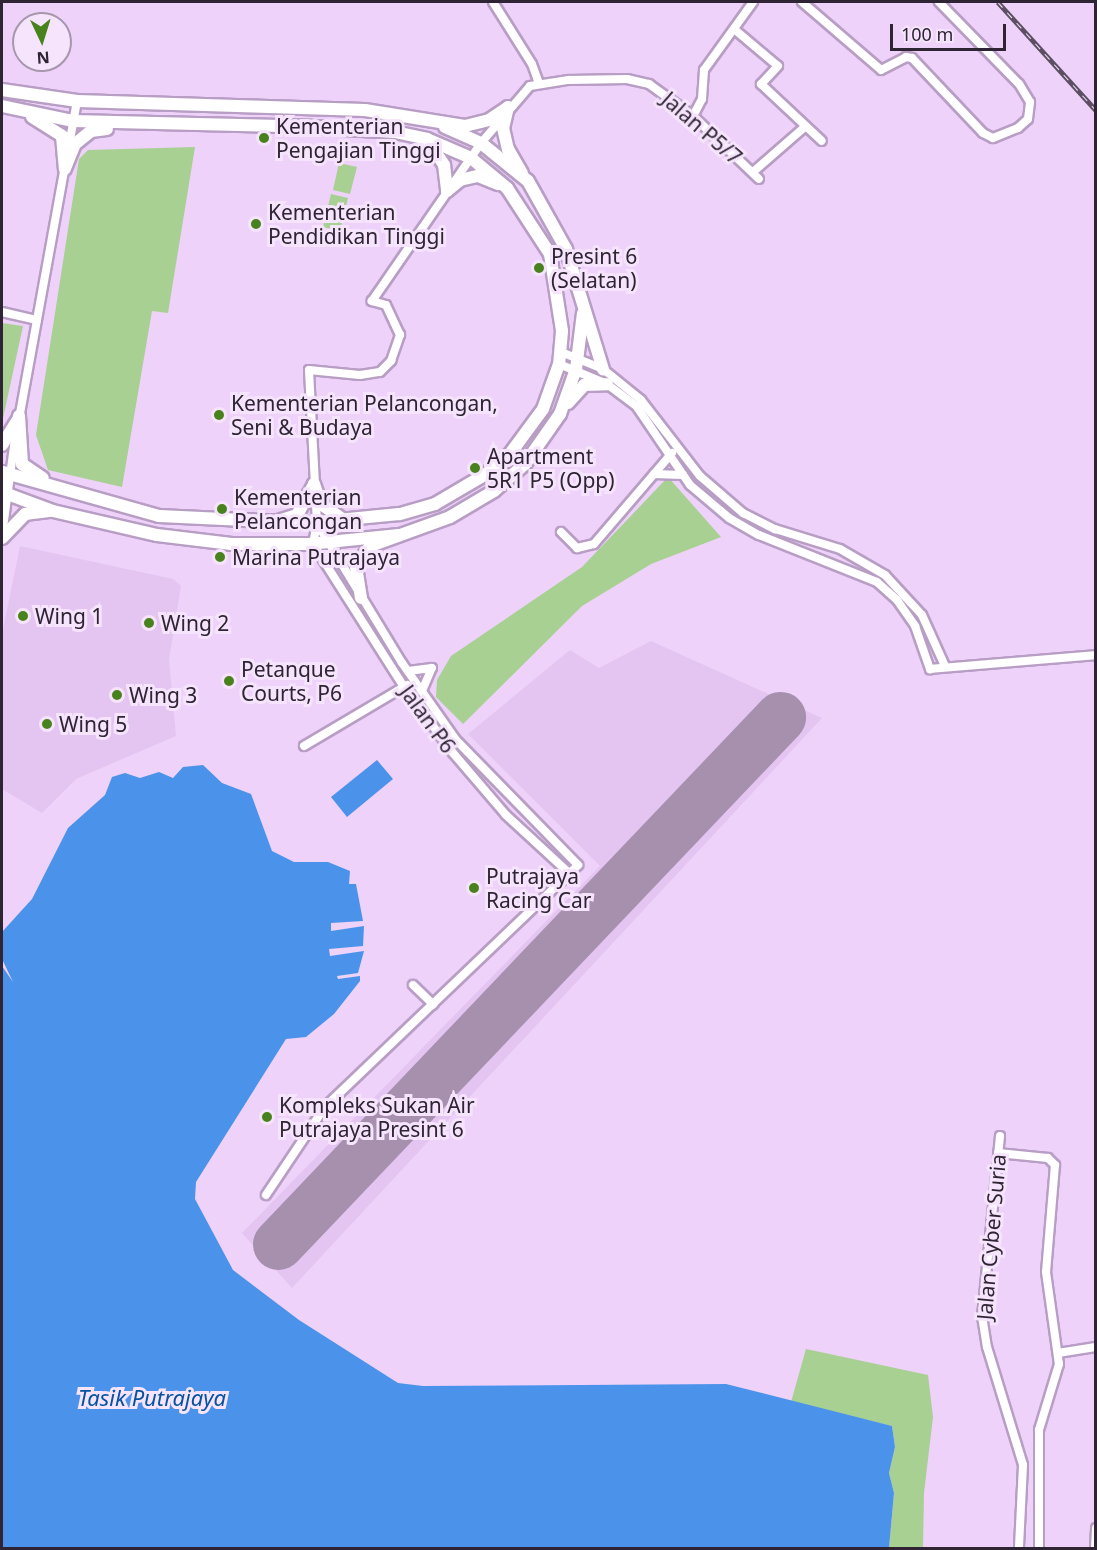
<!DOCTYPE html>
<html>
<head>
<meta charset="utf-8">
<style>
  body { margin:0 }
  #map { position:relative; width:1097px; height:1550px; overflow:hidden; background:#eed2fa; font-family:"Noto Sans",sans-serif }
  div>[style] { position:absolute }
  .built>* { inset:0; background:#e4c5f2 }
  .green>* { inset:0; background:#a7d092 }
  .water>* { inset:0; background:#4b92eb }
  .runway>* { height:51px; margin:-25.5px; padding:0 25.5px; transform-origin:25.5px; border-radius:25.5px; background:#a690ae }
  .roads { filter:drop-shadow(2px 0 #b89ec4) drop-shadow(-2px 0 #b89ec4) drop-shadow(0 2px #b89ec4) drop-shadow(0 -2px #b89ec4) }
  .street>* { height:8px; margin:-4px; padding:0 4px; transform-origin:4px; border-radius:4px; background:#fff }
  .secondary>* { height:12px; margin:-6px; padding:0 6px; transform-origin:6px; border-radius:6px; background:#fff }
  .rail>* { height:4.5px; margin-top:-2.25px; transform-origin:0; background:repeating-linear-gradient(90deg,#f5e4fc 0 7px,#5d4e63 0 14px); box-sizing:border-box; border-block:2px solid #5d4e63 }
  .dots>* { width:16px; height:16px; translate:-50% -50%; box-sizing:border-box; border:3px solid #f5e4fc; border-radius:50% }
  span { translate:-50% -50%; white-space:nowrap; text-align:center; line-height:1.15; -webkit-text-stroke:6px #f5e4fc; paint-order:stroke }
  .poi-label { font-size:21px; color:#2f2433 }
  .left { translate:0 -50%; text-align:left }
  .street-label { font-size:21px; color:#2f2433 }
  .water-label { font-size:22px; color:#0553a2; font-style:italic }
  .frame { position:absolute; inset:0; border:3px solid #2f2433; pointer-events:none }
  .north { position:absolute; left:12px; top:12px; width:60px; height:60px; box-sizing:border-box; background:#f5e4fc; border:2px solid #a697ac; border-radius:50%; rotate:176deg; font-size:16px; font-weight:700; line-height:24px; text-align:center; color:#2f2433 }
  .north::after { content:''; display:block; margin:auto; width:21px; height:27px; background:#48821d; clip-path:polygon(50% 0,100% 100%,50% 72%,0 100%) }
  .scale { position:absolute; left:890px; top:24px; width:116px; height:27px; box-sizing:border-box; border:3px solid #2f2433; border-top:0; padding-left:8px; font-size:18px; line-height:21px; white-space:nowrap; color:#2f2433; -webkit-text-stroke:4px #f5e4fc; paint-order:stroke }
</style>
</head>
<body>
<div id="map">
  <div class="built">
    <i style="clip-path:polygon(20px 546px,173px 579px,181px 586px,169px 660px,176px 736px,76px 779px,42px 813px,2px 789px,2px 634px)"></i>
    <i style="clip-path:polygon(651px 641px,822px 718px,292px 1288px,242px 1233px,600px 866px,468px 734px,570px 650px,599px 668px)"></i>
  </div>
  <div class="green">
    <i style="clip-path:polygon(195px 147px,168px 313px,152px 311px,122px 487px,48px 470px,36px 435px,79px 159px,88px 150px)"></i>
    <i style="clip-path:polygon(339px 163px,357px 167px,350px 194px,333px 190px)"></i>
    <i style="clip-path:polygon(331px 194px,348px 198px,340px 231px,323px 227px)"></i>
    <i style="clip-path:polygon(2px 323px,23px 326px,2px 423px)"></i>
    <i style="clip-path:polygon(668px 477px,721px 537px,651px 564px,582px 606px,463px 724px,436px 697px,437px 680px,451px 656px,582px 567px)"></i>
    <i style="clip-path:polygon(806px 1349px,928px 1375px,933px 1417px,924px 1493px,923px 1548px,889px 1548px,894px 1493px,889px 1473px,895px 1447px,892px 1426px,791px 1402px)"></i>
  </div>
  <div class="water">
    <i style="clip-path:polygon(377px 760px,393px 779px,347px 817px,331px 797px)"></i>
    <i style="clip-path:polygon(203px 765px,222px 783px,251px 794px,272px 851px,294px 862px,328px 862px,350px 871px,349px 884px,356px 884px,363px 921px,331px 923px,331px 931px,364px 926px,363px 946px,329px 949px,330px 956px,364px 951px,358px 973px,337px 976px,338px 979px,360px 976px,360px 981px,334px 1014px,306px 1037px,286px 1039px,196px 1182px,195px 1199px,233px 1270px,299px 1320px,398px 1383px,423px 1386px,726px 1384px,892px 1426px,895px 1447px,889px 1473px,894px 1493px,889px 1548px,2px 1548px,2px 966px,13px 982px,2px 959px,2px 932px,32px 899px,68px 828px,105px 795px,112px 777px,125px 773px,140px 778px,159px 772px,173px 778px,183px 767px)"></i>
  </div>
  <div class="runway">
    <i style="left:278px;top:1244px;width:728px;rotate:-46.39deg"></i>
  </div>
  <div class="roads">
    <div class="street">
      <i style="left:493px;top:2px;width:73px;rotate:57.8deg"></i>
      <i style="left:532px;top:64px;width:20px;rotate:70deg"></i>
      <i style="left:802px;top:2px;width:104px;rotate:40.7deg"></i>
      <i style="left:881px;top:70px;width:28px;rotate:-27deg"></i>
      <i style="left:906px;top:57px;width:6px;rotate:9deg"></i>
      <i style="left:912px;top:58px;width:103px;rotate:46.6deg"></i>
      <i style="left:983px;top:133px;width:11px;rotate:27deg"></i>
      <i style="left:993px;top:138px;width:27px;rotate:-22deg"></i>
      <i style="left:1018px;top:128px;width:13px;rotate:-42deg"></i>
      <i style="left:1028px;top:119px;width:17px;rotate:-83deg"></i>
      <i style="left:1030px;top:102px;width:21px;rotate:-121deg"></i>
      <i style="left:1019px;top:84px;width:115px;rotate:-134.3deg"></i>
      <i style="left:734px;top:29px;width:57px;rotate:40.1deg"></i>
      <i style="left:778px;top:66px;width:25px;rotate:133deg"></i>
      <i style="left:761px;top:84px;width:83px;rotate:43.1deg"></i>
      <i style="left:693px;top:116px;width:19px;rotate:-62deg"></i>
      <i style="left:702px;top:99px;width:29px;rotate:-86deg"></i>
      <i style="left:704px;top:70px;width:84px;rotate:-54.2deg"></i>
      <i style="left:68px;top:151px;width:51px;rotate:-79.8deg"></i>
      <i style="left:753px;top:172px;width:70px;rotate:-41deg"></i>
      <i style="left:2px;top:312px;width:36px;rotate:13deg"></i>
      <i style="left:561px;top:352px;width:45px;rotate:22deg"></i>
      <i style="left:603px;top:369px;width:49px;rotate:39.2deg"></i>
      <i style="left:641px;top:400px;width:96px;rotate:52.2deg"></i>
      <i style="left:700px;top:476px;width:57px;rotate:40.7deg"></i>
      <i style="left:743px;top:513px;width:36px;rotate:27deg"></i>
      <i style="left:775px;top:529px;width:68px;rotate:17.1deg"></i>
      <i style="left:840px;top:549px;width:52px;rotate:30deg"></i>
      <i style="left:885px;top:575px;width:54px;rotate:47.2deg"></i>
      <i style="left:922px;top:615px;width:56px;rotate:65.7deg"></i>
      <i style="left:559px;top:364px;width:52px;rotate:22.6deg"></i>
      <i style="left:607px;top:384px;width:38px;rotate:37deg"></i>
      <i style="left:637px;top:407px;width:94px;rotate:55.8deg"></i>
      <i style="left:690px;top:485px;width:51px;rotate:40.2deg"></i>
      <i style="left:729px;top:518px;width:34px;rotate:30deg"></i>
      <i style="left:759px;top:535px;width:127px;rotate:21.7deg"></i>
      <i style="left:877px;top:582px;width:27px;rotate:42deg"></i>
      <i style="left:897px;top:600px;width:32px;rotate:55deg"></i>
      <i style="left:915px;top:626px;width:46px;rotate:70.8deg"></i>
      <i style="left:930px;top:669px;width:167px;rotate:-4.8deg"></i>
      <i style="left:19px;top:419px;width:257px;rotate:-79.7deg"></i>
      <i style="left:654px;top:474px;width:29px;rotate:2deg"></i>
      <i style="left:2px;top:484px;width:12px;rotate:-55deg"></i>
      <i style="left:561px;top:532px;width:23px;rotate:45deg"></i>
      <i style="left:577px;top:548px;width:17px;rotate:-13deg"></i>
      <i style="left:594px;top:544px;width:120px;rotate:-49.4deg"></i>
      <i style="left:2px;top:535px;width:104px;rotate:-82.3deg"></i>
      <i style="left:408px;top:671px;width:24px;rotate:-7deg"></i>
      <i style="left:422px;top:691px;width:25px;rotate:-67deg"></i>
      <i style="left:304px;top:746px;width:120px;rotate:-30.6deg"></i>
      <i style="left:569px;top:873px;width:86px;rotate:-137.4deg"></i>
      <i style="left:506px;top:815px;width:82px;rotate:-130.5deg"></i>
      <i style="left:453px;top:753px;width:82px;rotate:-126.6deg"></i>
      <i style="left:404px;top:687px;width:169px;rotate:-122.5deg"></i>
      <i style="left:313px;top:544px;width:21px;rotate:-79deg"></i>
      <i style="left:317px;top:523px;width:153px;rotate:-93deg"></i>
      <i style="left:309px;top:370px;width:51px;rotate:5.6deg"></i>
      <i style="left:360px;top:375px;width:20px;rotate:-9deg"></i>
      <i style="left:380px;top:372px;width:16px;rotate:-45deg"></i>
      <i style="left:391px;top:361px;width:28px;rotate:-71deg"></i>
      <i style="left:400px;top:335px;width:33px;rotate:-115deg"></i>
      <i style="left:386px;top:305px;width:15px;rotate:-164deg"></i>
      <i style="left:372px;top:301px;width:192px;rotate:-55.4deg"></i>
      <i style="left:481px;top:143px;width:75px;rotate:-49.3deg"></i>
      <i style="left:530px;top:86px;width:39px;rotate:-9deg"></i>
      <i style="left:569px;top:80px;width:58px;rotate:-1deg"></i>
      <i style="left:627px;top:79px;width:23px;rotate:13deg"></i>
      <i style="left:649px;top:84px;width:54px;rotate:36deg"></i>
      <i style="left:693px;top:116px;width:91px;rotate:43.7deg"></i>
      <i style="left:413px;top:985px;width:28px;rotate:44deg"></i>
      <i style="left:1000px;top:1136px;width:181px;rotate:95.7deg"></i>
      <i style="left:982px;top:1316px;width:31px;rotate:81deg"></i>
      <i style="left:987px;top:1347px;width:123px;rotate:73deg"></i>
      <i style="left:1023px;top:1465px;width:83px;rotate:92.8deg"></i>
      <i style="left:998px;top:1153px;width:50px;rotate:5.7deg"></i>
      <i style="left:1048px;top:1158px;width:10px;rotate:45deg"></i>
      <i style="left:1055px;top:1165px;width:107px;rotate:94.8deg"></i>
      <i style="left:1046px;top:1272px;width:93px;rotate:82deg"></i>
      <i style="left:1059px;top:1364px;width:69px;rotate:106.9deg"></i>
      <i style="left:1039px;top:1430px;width:118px;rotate:90deg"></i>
      <i style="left:266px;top:1195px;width:106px;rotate:-56.2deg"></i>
      <i style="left:325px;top:1107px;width:350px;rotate:-43.7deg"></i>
      <i style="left:578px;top:865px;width:175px;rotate:-134.3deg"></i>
      <i style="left:456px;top:740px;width:94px;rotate:-125deg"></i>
      <i style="left:402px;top:663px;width:164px;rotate:-121.3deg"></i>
      <i style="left:1058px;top:1353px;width:38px;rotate:-9deg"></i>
      <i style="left:1095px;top:1548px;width:20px;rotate:-87deg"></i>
    </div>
    <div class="secondary">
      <i style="left:2px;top:90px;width:76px;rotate:8.3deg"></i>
      <i style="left:77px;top:101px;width:288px;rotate:1.8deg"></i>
      <i style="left:365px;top:110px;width:101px;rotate:9.1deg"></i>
      <i style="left:465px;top:126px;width:25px;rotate:-14deg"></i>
      <i style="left:489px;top:120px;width:23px;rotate:-34deg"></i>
      <i style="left:2px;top:106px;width:73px;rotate:11.9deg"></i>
      <i style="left:73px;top:121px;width:239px;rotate:1.4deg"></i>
      <i style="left:312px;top:127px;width:83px;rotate:3.4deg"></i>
      <i style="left:395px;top:132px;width:33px;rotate:12deg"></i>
      <i style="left:427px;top:139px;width:48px;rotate:23.4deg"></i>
      <i style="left:471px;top:158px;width:47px;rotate:39.8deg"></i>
      <i style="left:507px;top:188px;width:79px;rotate:56.9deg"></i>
      <i style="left:550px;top:254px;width:78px;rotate:81.1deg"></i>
      <i style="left:562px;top:331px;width:33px;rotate:95deg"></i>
      <i style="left:559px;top:364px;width:48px;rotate:109.6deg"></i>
      <i style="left:543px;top:409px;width:56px;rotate:126.3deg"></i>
      <i style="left:510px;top:454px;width:31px;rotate:140deg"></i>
      <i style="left:486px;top:474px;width:59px;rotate:149.5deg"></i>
      <i style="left:435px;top:504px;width:37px;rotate:164deg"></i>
      <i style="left:399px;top:514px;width:91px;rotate:174.4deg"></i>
      <i style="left:308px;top:523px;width:149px;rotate:-177.3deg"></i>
      <i style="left:159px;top:516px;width:163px;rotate:-164.3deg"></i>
      <i style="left:508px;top:107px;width:22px;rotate:103deg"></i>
      <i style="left:503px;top:128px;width:22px;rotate:77deg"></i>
      <i style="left:508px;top:149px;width:28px;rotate:60deg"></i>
      <i style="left:32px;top:117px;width:36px;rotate:32deg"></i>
      <i style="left:62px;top:136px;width:33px;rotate:85deg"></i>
      <i style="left:445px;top:127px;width:39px;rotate:24deg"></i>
      <i style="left:481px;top:143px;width:60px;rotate:39deg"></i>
      <i style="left:528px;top:181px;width:78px;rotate:60.8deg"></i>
      <i style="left:566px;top:249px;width:126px;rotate:72.9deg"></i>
      <i style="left:428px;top:141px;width:29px;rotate:56deg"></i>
      <i style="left:444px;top:165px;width:26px;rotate:83deg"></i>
      <i style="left:66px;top:166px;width:24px;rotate:-68deg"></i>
      <i style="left:75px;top:144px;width:21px;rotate:-39deg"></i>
      <i style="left:91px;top:131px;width:16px;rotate:-7deg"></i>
      <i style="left:447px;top:191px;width:17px;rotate:-40deg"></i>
      <i style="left:460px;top:180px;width:18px;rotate:-13deg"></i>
      <i style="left:478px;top:176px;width:22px;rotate:22deg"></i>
      <i style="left:568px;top:403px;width:24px;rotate:-48deg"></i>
      <i style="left:584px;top:385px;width:23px;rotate:-2deg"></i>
      <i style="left:19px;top:416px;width:48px;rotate:86.4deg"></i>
      <i style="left:22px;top:464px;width:25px;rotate:34deg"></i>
      <i style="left:2px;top:445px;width:31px;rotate:-58deg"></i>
      <i style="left:314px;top:484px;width:21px;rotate:71deg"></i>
      <i style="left:321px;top:504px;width:28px;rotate:35deg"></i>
      <i style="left:2px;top:492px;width:54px;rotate:20.4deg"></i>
      <i style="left:53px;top:511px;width:107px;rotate:13deg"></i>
      <i style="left:157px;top:535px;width:75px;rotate:6.9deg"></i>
      <i style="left:231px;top:544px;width:78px"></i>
      <i style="left:309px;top:544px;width:88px;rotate:-5.8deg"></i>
      <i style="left:281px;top:520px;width:17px;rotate:-17deg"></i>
      <i style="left:297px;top:515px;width:35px;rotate:-61deg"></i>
      <i style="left:2px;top:538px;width:33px;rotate:-46deg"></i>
      <i style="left:25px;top:514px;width:24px;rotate:-7deg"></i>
      <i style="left:361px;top:598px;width:31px;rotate:-99deg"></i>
      <i style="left:356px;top:567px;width:25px;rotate:-56deg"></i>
      <i style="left:370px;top:546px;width:85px;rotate:-19.9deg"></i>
      <i style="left:450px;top:517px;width:51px;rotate:-30.6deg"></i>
      <i style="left:494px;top:491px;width:41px;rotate:-41.1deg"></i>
      <i style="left:525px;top:464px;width:61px;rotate:-55deg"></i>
      <i style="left:560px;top:414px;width:48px;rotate:-70.4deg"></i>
      <i style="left:576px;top:369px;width:56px;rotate:-82.9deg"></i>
    </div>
  </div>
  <div class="rail">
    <i style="left:998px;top:2px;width:146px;rotate:47.8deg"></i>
  </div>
  <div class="dots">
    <i style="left:264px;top:138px;background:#48821d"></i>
    <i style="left:256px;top:224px;background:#48821d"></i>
    <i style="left:539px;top:268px;background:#48821d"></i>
    <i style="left:219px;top:415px;background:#48821d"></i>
    <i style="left:475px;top:468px;background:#48821d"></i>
    <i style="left:222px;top:509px;background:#48821d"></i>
    <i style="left:220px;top:557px;background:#48821d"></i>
    <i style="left:23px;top:616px;background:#48821d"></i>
    <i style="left:149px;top:623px;background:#48821d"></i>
    <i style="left:229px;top:681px;background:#48821d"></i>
    <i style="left:117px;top:695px;background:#48821d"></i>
    <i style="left:47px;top:724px;background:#48821d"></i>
    <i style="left:474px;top:888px;background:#48821d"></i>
    <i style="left:267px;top:1117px;background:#48821d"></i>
  </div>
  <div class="poi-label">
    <span class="left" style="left:276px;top:138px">Kementerian<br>Pengajian Tinggi</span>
    <span class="left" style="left:268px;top:224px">Kementerian<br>Pendidikan Tinggi</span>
    <span class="left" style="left:551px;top:268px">Presint 6<br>(Selatan)</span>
    <span class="left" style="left:231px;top:415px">Kementerian Pelancongan,<br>Seni &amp; Budaya</span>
    <span class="left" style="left:487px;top:468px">Apartment<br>5R1 P5 (Opp)</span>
    <span class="left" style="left:234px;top:509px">Kementerian<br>Pelancongan</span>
    <span class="left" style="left:232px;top:557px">Marina Putrajaya</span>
    <span class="left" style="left:35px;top:616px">Wing 1</span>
    <span class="left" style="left:161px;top:623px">Wing 2</span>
    <span class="left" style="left:241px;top:681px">Petanque<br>Courts, P6</span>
    <span class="left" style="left:129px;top:695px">Wing 3</span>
    <span class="left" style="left:59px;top:724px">Wing 5</span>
    <span class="left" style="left:486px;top:888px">Putrajaya<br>Racing Car</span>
    <span class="left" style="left:279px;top:1117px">Kompleks Sukan Air<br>Putrajaya Presint 6</span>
  </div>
  <div class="street-label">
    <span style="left:702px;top:128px;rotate:41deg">Jalan P5/7</span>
    <span style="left:428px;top:719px;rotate:54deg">Jalan P6</span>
    <span style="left:991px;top:1237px;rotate:-85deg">Jalan Cyber Suria</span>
  </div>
  <div class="water-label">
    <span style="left:152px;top:1398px">Tasik Putrajaya</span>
  </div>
  <div class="frame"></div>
  <div class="north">N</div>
  <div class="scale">100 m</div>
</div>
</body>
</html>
